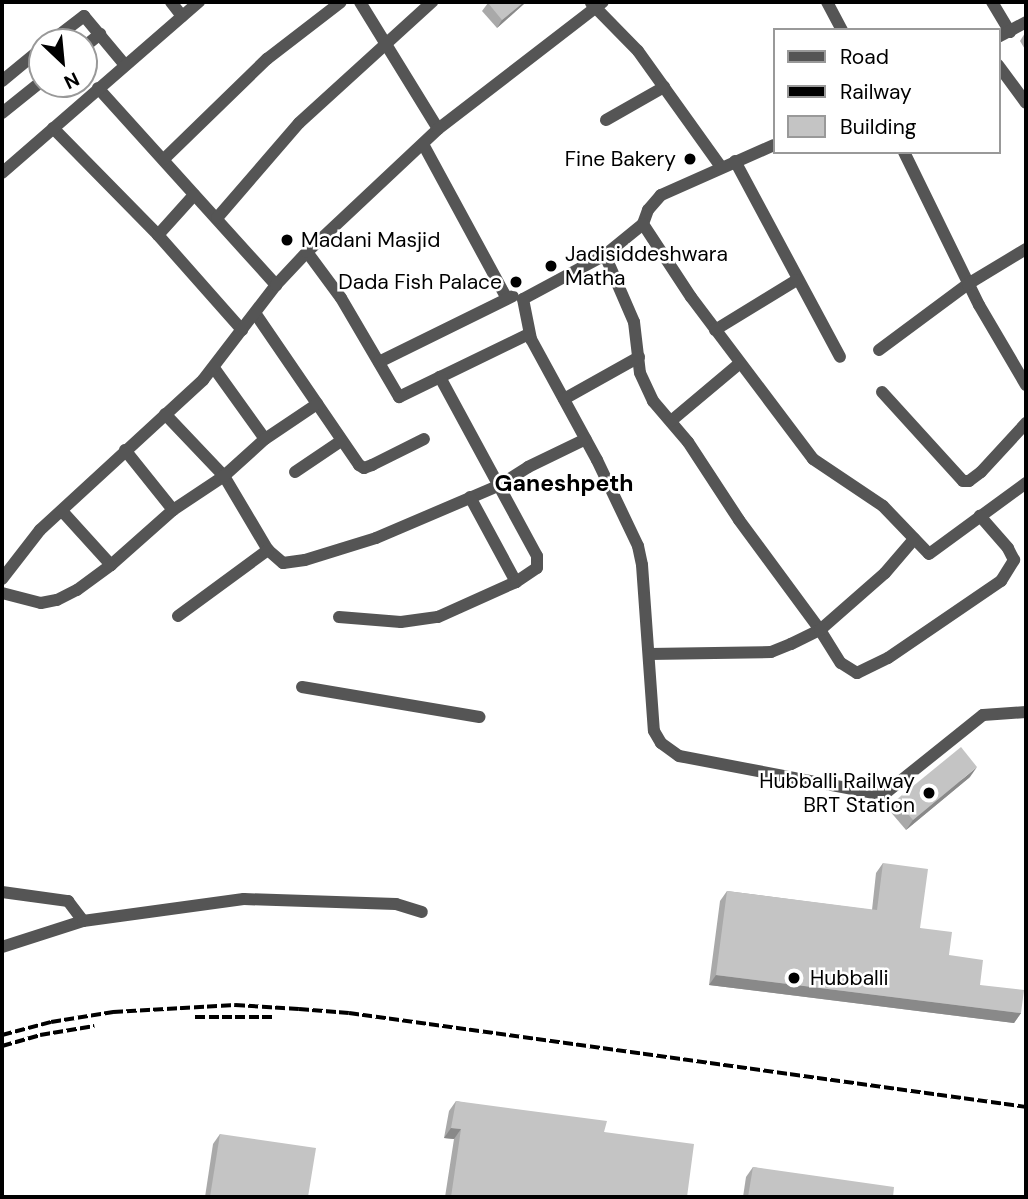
<!DOCTYPE html>
<html>
<head>
<meta charset="utf-8">
<style>
  body { margin:0 }
  #map { position:relative; width:1028px; height:1199px; overflow:hidden; background:#fff; font-family:"DM Sans",sans-serif }
  div>[style] { position:absolute }
  .minor>* { height:12px; margin:-6px; padding:0 6px; transform-origin:6px; border-radius:6px; background:#555 }
  .rail>* { height:3.5px; margin-top:-1.75px; transform-origin:0; background:repeating-linear-gradient(90deg,#000 0 10px,transparent 0 13.5px) }
  .wall>* { inset:0; background:#a9a9a9 }
  .shaded-wall>* { inset:0; background:#898989 }
  .building>* { inset:0; background:#c4c4c4 }
  .dots>* { width:19px; height:19px; translate:-50% -50%; box-sizing:border-box; border:4px solid #fff; border-radius:50% }
  span { translate:-50% -50%; white-space:nowrap; text-align:center; line-height:1.15; -webkit-text-stroke:5px #fff; paint-order:stroke }
  .poi-label { font-size:21px; color:#000 }
  .right { translate:-100% -50%; text-align:right }
  .left { translate:0 -50%; text-align:left }
  .neighbourhood-label { font-size:23px; color:#000; font-weight:700 }
  .frame { position:absolute; inset:0; border:4px solid #000; pointer-events:none }
  .legend { position:absolute; left:773px; top:28px; width:228px; height:126px; box-sizing:border-box; background:#fff; border:2px solid #999; margin:0; padding:9px 12px; list-style:none; font-size:21px; color:#000 }
  .legend li { display:flex; align-items:center; gap:14px; height:35px }
  .legend b { width:35px; border:2px solid #999 }
  .north { position:absolute; left:28px; top:28px; width:70px; height:70px; box-sizing:border-box; background:#fff; border:2px solid #999; border-radius:50%; rotate:154deg; font-size:19px; font-weight:700; line-height:28px; text-align:center; color:#000 }
  .north::after { content:''; display:block; margin:auto; width:24px; height:32px; background:#000; clip-path:polygon(50% 0,100% 100%,50% 72%,0 100%) }
</style>
</head>
<body>
<div id="map">
  <div class="minor">
    <i style="left:171px;top:2px;width:18px;rotate:52deg"></i>
    <i style="left:360px;top:2px;width:149px;rotate:58.4deg"></i>
    <i style="left:827px;top:2px;width:32px;rotate:62deg"></i>
    <i style="left:992px;top:2px;width:35px;rotate:59deg"></i>
    <i style="left:591px;top:3px;width:67px;rotate:45.6deg"></i>
    <i style="left:638px;top:51px;width:143px;rotate:54.4deg"></i>
    <i style="left:998px;top:37px;width:32px;rotate:-28deg"></i>
    <i style="left:50px;top:42px;width:43px;rotate:-37.4deg"></i>
    <i style="left:84px;top:16px;width:64px;rotate:50.1deg"></i>
    <i style="left:84px;top:47px;width:21px;rotate:-39deg"></i>
    <i style="left:998px;top:65px;width:47px;rotate:53.6deg"></i>
    <i style="left:2px;top:81px;width:52px;rotate:-39.5deg"></i>
    <i style="left:98px;top:88px;width:266px;rotate:47.9deg"></i>
    <i style="left:2px;top:113px;width:51px;rotate:-38.7deg"></i>
    <i style="left:606px;top:120px;width:67px;rotate:-29.6deg"></i>
    <i style="left:53px;top:128px;width:150px;rotate:45.5deg"></i>
    <i style="left:158px;top:235px;width:127px;rotate:48.5deg"></i>
    <i style="left:423px;top:144px;width:174px;rotate:61.5deg"></i>
    <i style="left:774px;top:145px;width:124px;rotate:156.1deg"></i>
    <i style="left:661px;top:195px;width:20px;rotate:131deg"></i>
    <i style="left:648px;top:210px;width:15px;rotate:110deg"></i>
    <i style="left:643px;top:224px;width:49px;rotate:140.8deg"></i>
    <i style="left:605px;top:255px;width:93px;rotate:151.8deg"></i>
    <i style="left:523px;top:299px;width:41px;rotate:78.7deg"></i>
    <i style="left:531px;top:339px;width:138px;rotate:61.4deg"></i>
    <i style="left:597px;top:460px;width:95px;rotate:64.5deg"></i>
    <i style="left:638px;top:546px;width:19px;rotate:78deg"></i>
    <i style="left:642px;top:565px;width:166px;rotate:85.9deg"></i>
    <i style="left:654px;top:731px;width:14px;rotate:60deg"></i>
    <i style="left:661px;top:743px;width:22px;rotate:36deg"></i>
    <i style="left:679px;top:756px;width:208px;rotate:10.8deg"></i>
    <i style="left:883px;top:795px;width:128px;rotate:-38.7deg"></i>
    <i style="left:983px;top:715px;width:43px;rotate:-4deg"></i>
    <i style="left:904px;top:152px;width:170px;rotate:63.9deg"></i>
    <i style="left:979px;top:305px;width:93px;rotate:59.6deg"></i>
    <i style="left:164px;top:159px;width:144px;rotate:-44.2deg"></i>
    <i style="left:267px;top:59px;width:93px;rotate:-37.6deg"></i>
    <i style="left:735px;top:161px;width:222px;rotate:61.8deg"></i>
    <i style="left:2px;top:173px;width:261px;rotate:-41deg"></i>
    <i style="left:217px;top:218px;width:125px;rotate:-49.2deg"></i>
    <i style="left:299px;top:123px;width:180px;rotate:-42.3deg"></i>
    <i style="left:643px;top:224px;width:87px;rotate:56.7deg"></i>
    <i style="left:691px;top:297px;width:203px;rotate:53deg"></i>
    <i style="left:813px;top:459px;width:84px;rotate:33.9deg"></i>
    <i style="left:883px;top:506px;width:66px;rotate:46.2deg"></i>
    <i style="left:929px;top:554px;width:120px;rotate:-36.2deg"></i>
    <i style="left:158px;top:235px;width:54px;rotate:-48deg"></i>
    <i style="left:307px;top:252px;width:57px;rotate:53.5deg"></i>
    <i style="left:341px;top:298px;width:115px;rotate:59.6deg"></i>
    <i style="left:399px;top:397px;width:144px;rotate:-25.9deg"></i>
    <i style="left:605px;top:255px;width:73px;rotate:66.6deg"></i>
    <i style="left:634px;top:322px;width:51px;rotate:83.3deg"></i>
    <i style="left:640px;top:373px;width:31px;rotate:65deg"></i>
    <i style="left:653px;top:401px;width:54px;rotate:49.5deg"></i>
    <i style="left:688px;top:442px;width:93px;rotate:56.8deg"></i>
    <i style="left:739px;top:520px;width:137px;rotate:53.6deg"></i>
    <i style="left:820px;top:630px;width:39px;rotate:58deg"></i>
    <i style="left:841px;top:663px;width:19px;rotate:32deg"></i>
    <i style="left:857px;top:673px;width:34px;rotate:-26deg"></i>
    <i style="left:888px;top:658px;width:137px;rotate:-34.3deg"></i>
    <i style="left:1001px;top:581px;width:25px;rotate:-58deg"></i>
    <i style="left:1014px;top:560px;width:13px;rotate:-117deg"></i>
    <i style="left:1008px;top:548px;width:43px;rotate:-131.2deg"></i>
    <i style="left:255px;top:313px;width:184px;rotate:55.6deg"></i>
    <i style="left:359px;top:465px;width:6px;rotate:31deg"></i>
    <i style="left:364px;top:468px;width:9px;rotate:-21deg"></i>
    <i style="left:372px;top:465px;width:58px;rotate:-26.6deg"></i>
    <i style="left:715px;top:330px;width:96px;rotate:-31.4deg"></i>
    <i style="left:879px;top:350px;width:111px;rotate:-36.6deg"></i>
    <i style="left:968px;top:284px;width:68px;rotate:-31.1deg"></i>
    <i style="left:379px;top:362px;width:149px;rotate:-26.2deg"></i>
    <i style="left:214px;top:368px;width:87px;rotate:54.3deg"></i>
    <i style="left:882px;top:392px;width:120px;rotate:47.7deg"></i>
    <i style="left:963px;top:481px;width:6px"></i>
    <i style="left:969px;top:481px;width:15px;rotate:-37deg"></i>
    <i style="left:981px;top:472px;width:67px;rotate:-47.4deg"></i>
    <i style="left:564px;top:399px;width:86px;rotate:-29.2deg"></i>
    <i style="left:165px;top:414px;width:86px;rotate:46.4deg"></i>
    <i style="left:224px;top:476px;width:86px;rotate:59.3deg"></i>
    <i style="left:268px;top:550px;width:20px;rotate:41deg"></i>
    <i style="left:283px;top:563px;width:22px;rotate:-8deg"></i>
    <i style="left:305px;top:560px;width:74px;rotate:-17.2deg"></i>
    <i style="left:376px;top:538px;width:133px;rotate:-23.1deg"></i>
    <i style="left:498px;top:486px;width:36px;rotate:-32deg"></i>
    <i style="left:528px;top:467px;width:64px;rotate:-25.8deg"></i>
    <i style="left:671px;top:421px;width:90px;rotate:-40deg"></i>
    <i style="left:125px;top:450px;width:77px;rotate:51.3deg"></i>
    <i style="left:295px;top:472px;width:55px;rotate:-34deg"></i>
    <i style="left:470px;top:497px;width:97px;rotate:61.6deg"></i>
    <i style="left:62px;top:511px;width:73px;rotate:47.8deg"></i>
    <i style="left:111px;top:565px;width:83px;rotate:-41.6deg"></i>
    <i style="left:173px;top:510px;width:61px;rotate:-33.7deg"></i>
    <i style="left:224px;top:476px;width:55px;rotate:-42.1deg"></i>
    <i style="left:265px;top:439px;width:63px;rotate:-33.9deg"></i>
    <i style="left:2px;top:579px;width:62px;rotate:-52.2deg"></i>
    <i style="left:40px;top:530px;width:222px;rotate:-42.6deg"></i>
    <i style="left:203px;top:380px;width:120px;rotate:-52.5deg"></i>
    <i style="left:276px;top:285px;width:45px;rotate:-46.8deg"></i>
    <i style="left:307px;top:252px;width:180px;rotate:-43.2deg"></i>
    <i style="left:438px;top:129px;width:208px;rotate:-37.6deg"></i>
    <i style="left:2px;top:593px;width:40px;rotate:14.4deg"></i>
    <i style="left:41px;top:603px;width:16px;rotate:-11deg"></i>
    <i style="left:57px;top:600px;width:22px;rotate:-27deg"></i>
    <i style="left:77px;top:590px;width:42px;rotate:-36.3deg"></i>
    <i style="left:178px;top:616px;width:112px;rotate:-36.3deg"></i>
    <i style="left:339px;top:617px;width:62px;rotate:4.6deg"></i>
    <i style="left:401px;top:622px;width:37px;rotate:-8deg"></i>
    <i style="left:438px;top:617px;width:85px;rotate:-24.2deg"></i>
    <i style="left:516px;top:582px;width:25px;rotate:-34deg"></i>
    <i style="left:537px;top:568px;width:12px;rotate:-90deg"></i>
    <i style="left:537px;top:556px;width:204px;rotate:-118.5deg"></i>
    <i style="left:649px;top:654px;width:122px;rotate:-0.9deg"></i>
    <i style="left:771px;top:652px;width:22px;rotate:-22deg"></i>
    <i style="left:791px;top:644px;width:32px;rotate:-26deg"></i>
    <i style="left:820px;top:630px;width:86px;rotate:-41.2deg"></i>
    <i style="left:885px;top:573px;width:45px;rotate:-49.5deg"></i>
    <i style="left:302px;top:687px;width:180px;rotate:9.6deg"></i>
    <i style="left:2px;top:892px;width:67px;rotate:7.8deg"></i>
    <i style="left:68px;top:901px;width:25px;rotate:53deg"></i>
    <i style="left:2px;top:947px;width:85px;rotate:-17.8deg"></i>
    <i style="left:83px;top:921px;width:162px;rotate:-7.8deg"></i>
    <i style="left:244px;top:899px;width:152px;rotate:1.9deg"></i>
    <i style="left:396px;top:904px;width:27px;rotate:17deg"></i>
  </div>
  <div class="rail">
    <i style="left:195px;top:1017px;width:77px"></i>
    <i style="left:2px;top:1035px;width:51px;rotate:-14.9deg"></i>
    <i style="left:51px;top:1022px;width:63px;rotate:-9.2deg"></i>
    <i style="left:113px;top:1012px;width:122px;rotate:-3.3deg"></i>
    <i style="left:235px;top:1005px;width:64px;rotate:3.6deg"></i>
    <i style="left:299px;top:1009px;width:50px;rotate:4.6deg"></i>
    <i style="left:349px;top:1013px;width:683px;rotate:7.9deg"></i>
    <i style="left:2px;top:1046px;width:40px;rotate:-16deg"></i>
    <i style="left:40px;top:1035px;width:55px;rotate:-9.5deg"></i>
  </div>
  <div class="wall">
    <i style="clip-path:polygon(488px 3px,524px 4px,497px 28px,482px 11px)"></i>
    <i style="clip-path:polygon(1025px 33px,1026px 33px,1026px 51px,1020px 41px)"></i>
    <i style="clip-path:polygon(970px 777px,906px 830px,889px 810px,896px 800px)"></i>
    <i style="clip-path:polygon(883px 863px,920px 928px,980px 985px,1021px 1013px,1014px 1023px,709px 985px,720px 901px,727px 891px,872px 910px,876px 873px)"></i>
    <i style="clip-path:polygon(456px 1101px,604px 1132px,687px 1197px,445px 1197px,454px 1139px,444px 1138px,449px 1111px)"></i>
    <i style="clip-path:polygon(220px 1134px,308px 1197px,205px 1197px,213px 1144px)"></i>
    <i style="clip-path:polygon(753px 1167px,893px 1197px,743px 1197px,746px 1177px)"></i>
  </div>
  <div class="shaded-wall">
    <i style="clip-path:polygon(524px 2px,526px 2px,497px 28px,502px 20px)"></i>
    <i style="clip-path:polygon(977px 767px,970px 777px,906px 830px,913px 820px)"></i>
    <i style="clip-path:polygon(716px 975px,1021px 1013px,1014px 1023px,709px 985px)"></i>
    <i style="clip-path:polygon(451px 1128px,461px 1129px,454px 1139px,444px 1138px)"></i>
  </div>
  <div class="building">
    <i style="clip-path:polygon(490px 2px,524px 2px,502px 20px,488px 3px)"></i>
    <i style="clip-path:polygon(961px 747px,977px 767px,913px 820px,896px 800px)"></i>
    <i style="clip-path:polygon(883px 863px,928px 869px,920px 928px,952px 932px,949px 955px,983px 960px,980px 985px,1024px 990px,1021px 1013px,716px 975px,727px 891px,877px 910px)"></i>
    <i style="clip-path:polygon(456px 1101px,607px 1121px,604px 1132px,694px 1144px,687px 1197px,451px 1197px,461px 1129px,451px 1128px)"></i>
    <i style="clip-path:polygon(220px 1134px,316px 1148px,308px 1197px,210px 1197px)"></i>
    <i style="clip-path:polygon(753px 1167px,894px 1187px,893px 1197px,748px 1197px)"></i>
  </div>
  <div class="dots">
    <i style="left:690px;top:159px;background:#000"></i>
    <i style="left:287px;top:240px;background:#000"></i>
    <i style="left:551px;top:266px;background:#000"></i>
    <i style="left:516px;top:282px;background:#000"></i>
    <i style="left:929px;top:793px;background:#000"></i>
    <i style="left:794px;top:978px;background:#000"></i>
  </div>
  <div class="poi-label">
    <span class="right" style="left:676px;top:159px">Fine Bakery</span>
    <span class="left" style="left:301px;top:240px">Madani Masjid</span>
    <span class="left" style="left:565px;top:266px">Jadisiddeshwara<br>Matha</span>
    <span class="right" style="left:502px;top:282px">Dada Fish Palace</span>
    <span class="right" style="left:915px;top:793px">Hubballi Railway<br>BRT Station</span>
    <span class="left" style="left:810px;top:978px">Hubballi</span>
  </div>
  <div class="neighbourhood-label">
    <span style="left:564px;top:483px">Ganeshpeth</span>
  </div>
  <div class="frame"></div>
  <ul class="legend">
  <li><b style="height:9px;background:#555"></b>Road</li>
  <li><b style="height:9px;background:#000"></b>Railway</li>
  <li><b style="height:19px;background:#c4c4c4"></b>Building</li>
  </ul>
  <div class="north">N</div>
</div>
</body>
</html>
